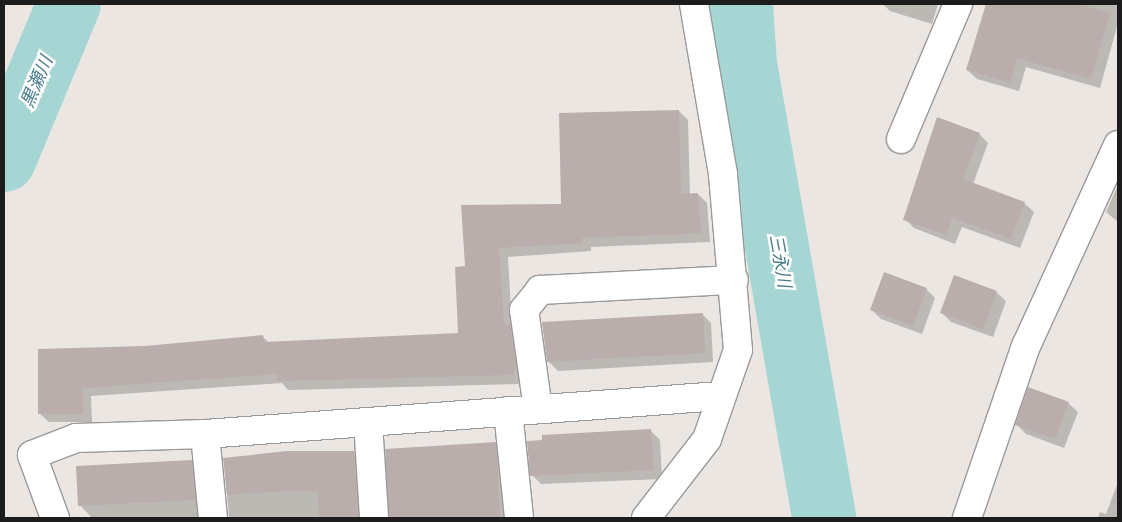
<!DOCTYPE html>
<html>
<head>
<meta charset="utf-8">
<style>
  body { margin:0 }
  #map { position:relative; width:1122px; height:522px; overflow:hidden; background:#ece6e2; font-family:Karla,"Noto Sans JP",sans-serif }
  div>[style] { position:absolute }
  .shadow>* { inset:0; background:#0003 }
  .river>* { height:64px; margin:-32px; padding:0 32px; transform-origin:32px; border-radius:32px; background:#a6d6d4 }
  .building>* { inset:0; background:#b9aeac }
  .roads { filter:drop-shadow(1px 0 #999) drop-shadow(-1px 0 #999) drop-shadow(0 1px #999) drop-shadow(0 -1px #999) }
  .minor>* { height:28px; margin:-14px; padding:0 14px; transform-origin:14px; border-radius:14px; background:#fff }
  span { translate:-50% -50%; white-space:nowrap; text-align:center; line-height:1.15; -webkit-text-stroke:5px #fff; paint-order:stroke }
  .water-label { font-size:18px; color:#487c8b; font-style:italic }
  .frame { position:absolute; inset:0; border:5px solid #1c1c1c; pointer-events:none }
</style>
</head>
<body>
<div id="map">
  <div class="shadow">
    <i style="clip-path:polygon(883px 4px,938px 4px,932px 24px,890px 11px)"></i>
    <i style="clip-path:polygon(994px 4px,1118px 4px,1118px 23px,1100px 88px,1026px 67px,1019px 91px,977px 79px,967px 70px)"></i>
    <i style="clip-path:polygon(679px 111px,688px 120px,690px 195px,698px 194px,707px 203px,710px 242px,591px 247px,591px 251px,508px 257px,512px 328px,519px 334px,522px 384px,288px 390px,282px 383px,91px 396px,92px 422px,49px 422px,39px 413px,145px 347px,263px 337px,269px 343px,460px 334px,466px 268px,563px 205px)"></i>
    <i style="clip-path:polygon(979px 134px,988px 143px,973px 184px,1024px 203px,1034px 212px,1020px 248px,962px 227px,955px 244px,914px 228px,905px 219px)"></i>
    <i style="clip-path:polygon(1118px 185px,1118px 222px,1106px 212px)"></i>
    <i style="clip-path:polygon(926px 289px,935px 298px,922px 334px,881px 319px,872px 310px)"></i>
    <i style="clip-path:polygon(996px 292px,1006px 301px,993px 337px,951px 322px,942px 313px)"></i>
    <i style="clip-path:polygon(702px 314px,711px 323px,713px 362px,558px 371px,548px 361px)"></i>
    <i style="clip-path:polygon(1068px 403px,1078px 412px,1064px 448px,1026px 434px,1017px 425px)"></i>
    <i style="clip-path:polygon(651px 431px,660px 440px,662px 479px,541px 484px,532px 475px)"></i>
    <i style="clip-path:polygon(495px 444px,504px 453px,508px 518px,391px 518px)"></i>
    <i style="clip-path:polygon(354px 452px,363px 461px,366px 518px,229px 518px,224px 459px)"></i>
    <i style="clip-path:polygon(191px 461px,201px 470px,205px 518px,92px 518px,80px 505px)"></i>
    <i style="clip-path:polygon(1118px 482px,1118px 518px,1098px 518px,1100px 512px,1106px 514px)"></i>
  </div>
  <div class="river">
    <i style="left:741px;top:4px;width:60px;rotate:86.2deg"></i>
    <i style="left:745px;top:64px;width:461px;rotate:80.1deg"></i>
    <i style="left:4px;top:160px;width:169px;rotate:-67.4deg"></i>
  </div>
  <div class="building">
    <i style="clip-path:polygon(986px 4px,1078px 4px,1110px 13px,1091px 79px,1017px 58px,1010px 83px,966px 70px)"></i>
    <i style="clip-path:polygon(679px 110px,681px 194px,698px 193px,701px 233px,582px 238px,582px 243px,499px 248px,504px 324px,510px 324px,516px 364px,513px 375px,277px 381px,277px 374px,83px 388px,83px 414px,38px 414px,38px 349px,145px 346px,263px 335px,264px 342px,458px 333px,455px 267px,465px 266px,461px 205px,561px 204px,559px 113px)"></i>
    <i style="clip-path:polygon(937px 117px,980px 133px,963px 179px,1025px 202px,1011px 239px,952px 218px,946px 235px,903px 220px)"></i>
    <i style="clip-path:polygon(884px 272px,927px 288px,913px 326px,870px 310px)"></i>
    <i style="clip-path:polygon(954px 275px,997px 291px,983px 329px,940px 313px)"></i>
    <i style="clip-path:polygon(703px 313px,705px 353px,547px 362px,542px 322px)"></i>
    <i style="clip-path:polygon(1028px 387px,1069px 402px,1055px 439px,1015px 425px)"></i>
    <i style="clip-path:polygon(651px 429px,654px 470px,530px 476px,527px 441px,542px 440px,542px 435px)"></i>
    <i style="clip-path:polygon(496px 442px,500px 518px,389px 518px,385px 449px)"></i>
    <i style="clip-path:polygon(287px 451px,354px 451px,358px 518px,319px 518px,318px 493px,302px 490px,227px 495px,223px 458px)"></i>
    <i style="clip-path:polygon(192px 460px,196px 500px,78px 506px,76px 466px)"></i>
  </div>
  <div class="roads">
    <div class="minor">
      <i style="left:901px;top:139px;width:147px;rotate:-67.1deg"></i>
      <i style="left:538px;top:409px;width:100px;rotate:-98deg"></i>
      <i style="left:524px;top:310px;width:26px;rotate:-51deg"></i>
      <i style="left:540px;top:290px;width:194px;rotate:-3deg"></i>
      <i style="left:508px;top:411px;width:108px;rotate:84.1deg"></i>
      <i style="left:368px;top:422px;width:96px;rotate:86.4deg"></i>
      <i style="left:205px;top:434px;width:84px;rotate:84.6deg"></i>
      <i style="left:55px;top:518px;width:67px;rotate:-110.1deg"></i>
      <i style="left:32px;top:455px;width:47px;rotate:-21.1deg"></i>
      <i style="left:76px;top:438px;width:129px;rotate:-1.8deg"></i>
      <i style="left:205px;top:434px;width:516px;rotate:-4.22deg"></i>
      <i style="left:646px;top:518px;width:100px;rotate:-52.3deg"></i>
      <i style="left:707px;top:439px;width:94px;rotate:-70.8deg"></i>
      <i style="left:738px;top:350px;width:177px;rotate:-94.9deg"></i>
      <i style="left:723px;top:174px;width:172px;rotate:-99.7deg"></i>
      <i style="left:967px;top:518px;width:182px;rotate:-71.1deg"></i>
      <i style="left:1026px;top:346px;width:221px;rotate:-65.4deg"></i>
    </div>
  </div>
  <div class="water-label">
    <span style="left:37px;top:82px;rotate:-67deg">黒瀬川</span>
    <span style="left:780px;top:261px;rotate:80deg">三永川</span>
  </div>
  <div class="frame"></div>
</div>
</body>
</html>
